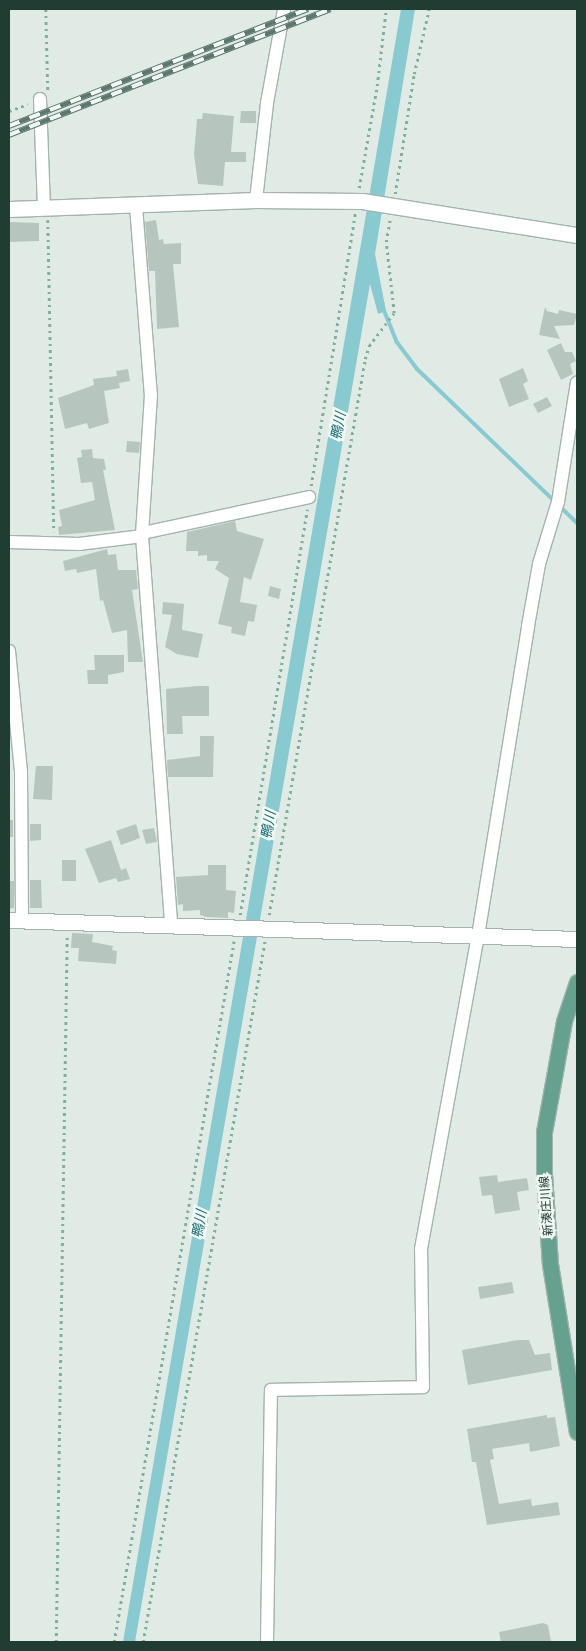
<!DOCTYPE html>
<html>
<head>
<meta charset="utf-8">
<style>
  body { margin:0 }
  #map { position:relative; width:586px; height:1651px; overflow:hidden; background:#e1ebe6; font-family:Commissioner,"Noto Sans JP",sans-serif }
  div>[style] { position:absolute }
  .water>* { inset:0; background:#89cad0 }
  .stream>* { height:4px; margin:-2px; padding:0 2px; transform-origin:2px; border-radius:2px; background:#89cad0 }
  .building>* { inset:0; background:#b6c6bf }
  .path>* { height:2.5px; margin-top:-1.25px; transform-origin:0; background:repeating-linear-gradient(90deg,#81af9e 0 2.5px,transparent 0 6.5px) }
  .roads { filter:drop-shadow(1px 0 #a4b3ad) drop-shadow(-1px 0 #a4b3ad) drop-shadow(0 1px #a4b3ad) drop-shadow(0 -1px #a4b3ad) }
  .street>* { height:12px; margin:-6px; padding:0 6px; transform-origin:6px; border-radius:6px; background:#fff }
  .secondary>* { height:15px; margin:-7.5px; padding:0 7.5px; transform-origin:7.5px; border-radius:7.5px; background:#fff }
  .primary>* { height:15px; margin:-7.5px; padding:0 7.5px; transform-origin:7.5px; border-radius:7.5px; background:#65a18e }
  .rail>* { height:5.5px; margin-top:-2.75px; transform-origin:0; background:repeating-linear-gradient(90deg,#f1f8f4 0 11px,#5c776e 0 22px); box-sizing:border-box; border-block:1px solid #5c776e }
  span { translate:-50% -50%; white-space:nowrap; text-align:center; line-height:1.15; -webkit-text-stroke:5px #f1f8f4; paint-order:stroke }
  .street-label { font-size:12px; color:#213c33 }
  .water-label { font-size:14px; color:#1c6e77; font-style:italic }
  .frame { position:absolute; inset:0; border:10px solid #213c33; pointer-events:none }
</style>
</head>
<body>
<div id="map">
  <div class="water">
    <i style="clip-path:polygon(401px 9px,415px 9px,375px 254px,386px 311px,378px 314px,370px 284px,135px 1642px,123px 1642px)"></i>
  </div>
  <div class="stream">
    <i style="left:383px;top:308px;width:35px;rotate:68deg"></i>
    <i style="left:396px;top:341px;width:35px;rotate:53deg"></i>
    <i style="left:417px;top:369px;width:222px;rotate:43.9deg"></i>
  </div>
  <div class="building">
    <i style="clip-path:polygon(241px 111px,256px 111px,256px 123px,240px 123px)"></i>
    <i style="clip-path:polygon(203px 113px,234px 116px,231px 152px,246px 152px,246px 162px,225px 162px,223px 186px,198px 184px,194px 154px,197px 119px,202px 119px)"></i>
    <i style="clip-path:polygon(156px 220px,159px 240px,163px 239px,164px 244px,181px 243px,181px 264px,173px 264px,179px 327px,157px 329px,155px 271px,149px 271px,145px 222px)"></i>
    <i style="clip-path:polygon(10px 222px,39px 223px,39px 241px,9px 242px)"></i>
    <i style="clip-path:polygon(545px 307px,547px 311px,558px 314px,559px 310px,577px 314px,574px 325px,554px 326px,560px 339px,539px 335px)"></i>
    <i style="clip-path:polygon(561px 343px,565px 352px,572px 352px,576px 361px,570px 364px,573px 374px,561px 380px,547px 350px)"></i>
    <i style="clip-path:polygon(523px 368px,528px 381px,523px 384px,529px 399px,509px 407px,499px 379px)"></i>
    <i style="clip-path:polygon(128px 369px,130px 381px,119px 383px,120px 388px,104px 391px,109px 423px,89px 429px,87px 423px,65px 429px,58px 398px,94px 385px,93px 379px,117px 376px,116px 371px)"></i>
    <i style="clip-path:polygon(547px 397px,552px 406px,538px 413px,533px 404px)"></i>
    <i style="clip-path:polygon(127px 441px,140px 442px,139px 453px,126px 452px)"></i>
    <i style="clip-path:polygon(92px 449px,93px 458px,104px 459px,106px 470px,103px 470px,115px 530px,59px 535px,58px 527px,62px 526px,59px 510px,95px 500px,92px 482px,81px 483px,77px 458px,82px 457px,81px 450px)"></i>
    <i style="clip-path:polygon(235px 521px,237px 531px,264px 539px,251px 580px,244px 577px,240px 602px,257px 605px,254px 622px,248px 621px,245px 636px,231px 633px,232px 627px,218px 624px,229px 578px,215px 569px,219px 561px,207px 561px,207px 555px,198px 556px,198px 551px,186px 551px,187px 532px)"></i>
    <i style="clip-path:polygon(107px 549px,108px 555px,116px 554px,118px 570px,136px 570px,138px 589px,132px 590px,143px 662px,128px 662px,127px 630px,112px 633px,103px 600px,100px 601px,96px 569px,77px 573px,76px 569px,65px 571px,63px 561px)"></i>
    <i style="clip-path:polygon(270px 586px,281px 589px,279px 599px,268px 596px)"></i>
    <i style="clip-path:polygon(163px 602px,184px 604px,182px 630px,203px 634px,198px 658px,177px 654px,165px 647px,172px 615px,162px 614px)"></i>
    <i style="clip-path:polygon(94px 655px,124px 655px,124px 672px,108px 675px,108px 684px,88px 684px,87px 670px,95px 670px)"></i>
    <i style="clip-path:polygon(197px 686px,209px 686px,209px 716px,182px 716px,183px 734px,167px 734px,166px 689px)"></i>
    <i style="clip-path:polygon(200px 736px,214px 736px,213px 777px,168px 777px,167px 760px,200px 756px)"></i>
    <i style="clip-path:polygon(36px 766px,53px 766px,52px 800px,33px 799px)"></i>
    <i style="clip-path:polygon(9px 820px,13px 820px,13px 837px,9px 837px)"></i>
    <i style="clip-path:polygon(30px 824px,41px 824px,41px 840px,30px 841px)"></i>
    <i style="clip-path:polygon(136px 824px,140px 838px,121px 845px,116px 831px)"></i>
    <i style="clip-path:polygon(154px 828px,157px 842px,146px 844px,142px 830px)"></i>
    <i style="clip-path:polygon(111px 840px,121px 870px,126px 868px,130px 879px,118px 882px,116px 878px,99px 883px,85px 849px)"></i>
    <i style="clip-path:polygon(62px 860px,76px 860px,76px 881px,62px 881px)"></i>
    <i style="clip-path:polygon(208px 865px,226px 865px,226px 890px,236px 891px,234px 913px,228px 912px,228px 918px,207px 917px,200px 915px,200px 910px,183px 911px,183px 904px,178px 905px,176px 877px,208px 875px)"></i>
    <i style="clip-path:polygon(30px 880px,41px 880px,42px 908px,30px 908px)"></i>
    <i style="clip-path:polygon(9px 881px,14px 881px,14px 908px,9px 909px)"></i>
    <i style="clip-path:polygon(72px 933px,93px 934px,92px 942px,113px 946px,112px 950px,117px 951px,116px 964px,78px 961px,79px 948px,71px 948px)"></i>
    <i style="clip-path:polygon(497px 1175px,498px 1182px,527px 1178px,529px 1190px,517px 1192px,520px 1210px,495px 1214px,492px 1195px,482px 1196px,479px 1177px)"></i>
    <i style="clip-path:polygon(512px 1282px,514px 1293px,480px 1299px,478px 1287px)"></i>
    <i style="clip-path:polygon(518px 1340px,529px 1340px,535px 1355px,550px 1353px,552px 1370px,468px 1385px,462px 1350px)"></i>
    <i style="clip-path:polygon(547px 1415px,547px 1418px,555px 1417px,560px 1446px,530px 1452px,529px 1443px,492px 1449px,494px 1459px,490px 1460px,499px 1504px,531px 1499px,532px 1506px,558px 1502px,560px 1515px,487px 1525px,476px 1462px,472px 1462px,467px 1429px)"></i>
    <i style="clip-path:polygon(543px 1623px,548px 1625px,551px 1642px,501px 1642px,499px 1632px)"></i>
  </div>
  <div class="path">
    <i style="left:46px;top:9px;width:81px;rotate:88.6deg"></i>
    <i style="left:9px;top:111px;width:20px;rotate:-20deg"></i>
    <i style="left:359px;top:188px;width:104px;rotate:-80deg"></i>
    <i style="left:377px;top:86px;width:78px;rotate:-83.3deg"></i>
    <i style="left:395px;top:194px;width:121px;rotate:-81deg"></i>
    <i style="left:414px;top:74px;width:67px;rotate:-77deg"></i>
    <i style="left:48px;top:220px;width:312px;rotate:88.9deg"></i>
    <i style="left:311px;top:486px;width:277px;rotate:-80.8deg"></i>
    <i style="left:240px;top:915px;width:411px;rotate:-80.6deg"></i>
    <i style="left:269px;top:915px;width:564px;rotate:-80.2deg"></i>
    <i style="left:365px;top:359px;width:14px;rotate:-73deg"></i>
    <i style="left:369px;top:346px;width:41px;rotate:-52.9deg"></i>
    <i style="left:394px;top:313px;width:71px;rotate:-96.4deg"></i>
    <i style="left:386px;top:242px;width:23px;rotate:-80deg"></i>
    <i style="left:56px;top:1642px;width:708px;rotate:-89.11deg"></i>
    <i style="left:114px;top:1642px;width:711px;rotate:-80.29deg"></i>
    <i style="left:143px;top:1642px;width:713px;rotate:-80.14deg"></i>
  </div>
  <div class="roads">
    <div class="street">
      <i style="left:40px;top:99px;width:109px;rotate:87.9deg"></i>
      <i style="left:256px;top:200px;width:98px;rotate:-83.5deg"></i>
      <i style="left:267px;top:103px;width:96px;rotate:-79.7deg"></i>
      <i style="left:136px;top:206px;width:190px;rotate:85.5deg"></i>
      <i style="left:151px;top:395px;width:141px;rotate:93.7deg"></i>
      <i style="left:142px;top:536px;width:389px;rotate:85.7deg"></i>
      <i style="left:143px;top:533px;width:170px;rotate:-12.2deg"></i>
      <i style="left:9px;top:542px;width:70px;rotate:1.6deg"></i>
      <i style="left:79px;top:544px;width:64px;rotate:-7.2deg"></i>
      <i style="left:9px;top:651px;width:122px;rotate:84.3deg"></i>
      <i style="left:21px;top:772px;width:148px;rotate:89.6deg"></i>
      <i style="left:267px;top:1642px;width:252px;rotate:-89.1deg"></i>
      <i style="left:271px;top:1390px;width:152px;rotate:-1.1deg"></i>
      <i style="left:423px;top:1387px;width:138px;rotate:-90.8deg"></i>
      <i style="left:421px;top:1249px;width:318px;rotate:-79.7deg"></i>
      <i style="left:478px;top:936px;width:314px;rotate:-80.8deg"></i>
      <i style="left:528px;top:626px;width:63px;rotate:-79.9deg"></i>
      <i style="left:539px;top:564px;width:65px;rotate:-73deg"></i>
      <i style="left:558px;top:502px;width:121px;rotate:-81deg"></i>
    </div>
    <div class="secondary">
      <i style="left:9px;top:209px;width:247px;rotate:-2.1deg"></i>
      <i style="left:256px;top:200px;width:106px;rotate:0.5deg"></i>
      <i style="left:362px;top:201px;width:218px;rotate:9deg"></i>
      <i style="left:9px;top:920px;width:568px;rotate:1.92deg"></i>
    </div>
    <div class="primary">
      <i style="left:577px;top:982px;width:41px;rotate:108.4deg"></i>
      <i style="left:564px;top:1021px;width:46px;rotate:100.1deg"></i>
      <i style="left:556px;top:1066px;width:67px;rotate:100.3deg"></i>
      <i style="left:544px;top:1132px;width:42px;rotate:90deg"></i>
      <i style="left:544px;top:1174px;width:90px;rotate:86.2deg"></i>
      <i style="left:550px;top:1264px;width:170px;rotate:80.9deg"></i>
    </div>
  </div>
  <div class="rail">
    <i style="left:9px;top:126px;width:321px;rotate:-21.4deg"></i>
    <i style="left:9px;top:135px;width:345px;rotate:-21.4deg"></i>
  </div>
  <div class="street-label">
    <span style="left:546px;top:1206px;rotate:-94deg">新湊庄川線</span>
  </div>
  <div class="water-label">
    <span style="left:338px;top:426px;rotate:-79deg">鴨川</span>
    <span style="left:268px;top:825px;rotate:-80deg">鴨川</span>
    <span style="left:199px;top:1224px;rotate:-80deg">鴨川</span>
  </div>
  <div class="frame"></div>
</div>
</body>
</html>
